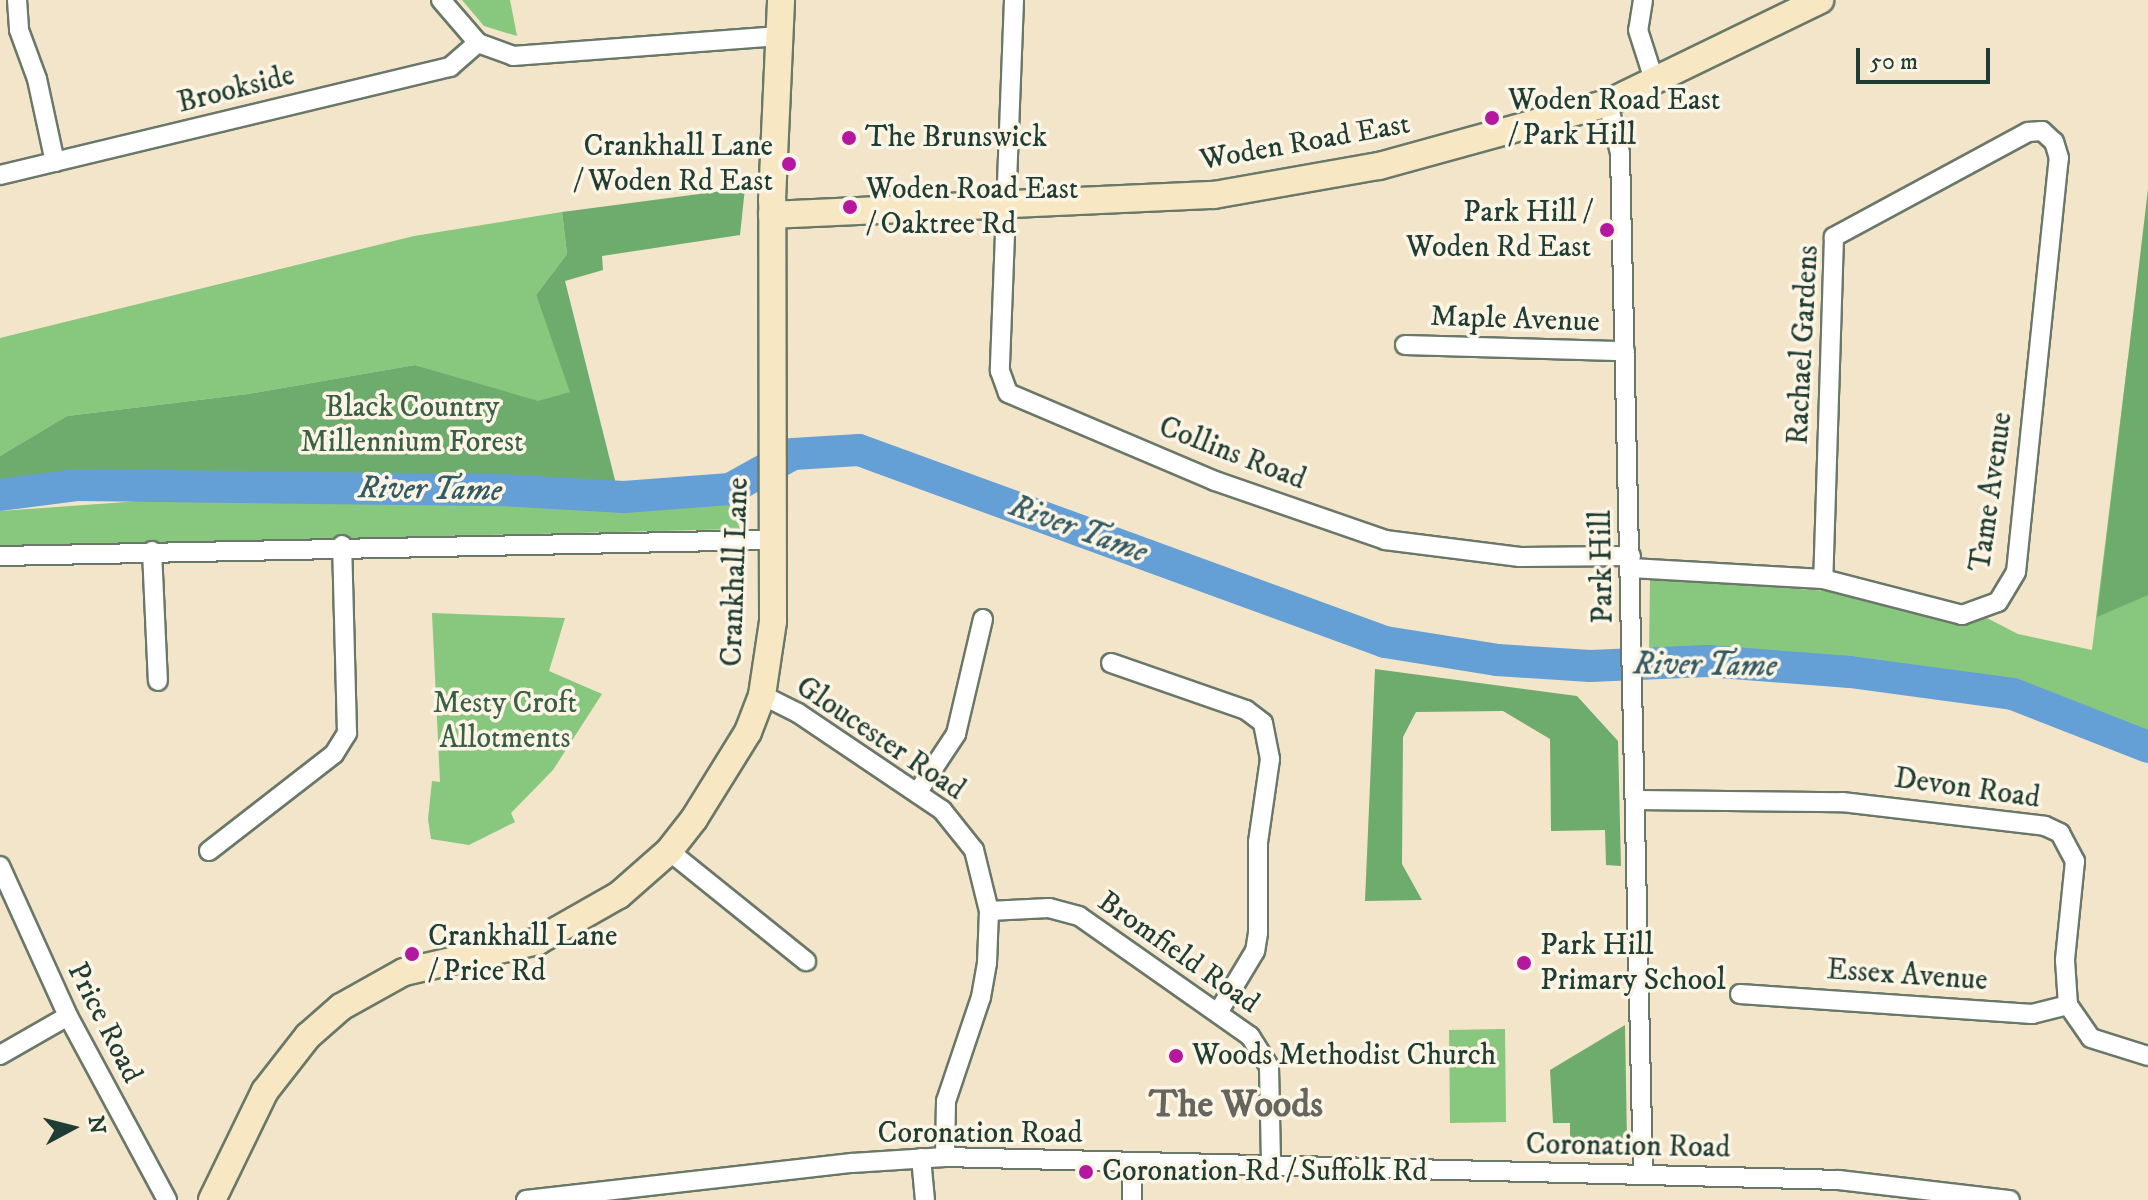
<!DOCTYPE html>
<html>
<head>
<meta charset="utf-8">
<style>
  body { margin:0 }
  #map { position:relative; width:2148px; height:1200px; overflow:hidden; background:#f2e5c9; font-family:"IM FELL DW Pica",serif }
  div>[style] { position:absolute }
  .green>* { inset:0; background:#88c77e }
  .forest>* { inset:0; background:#6eac6d }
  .river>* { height:32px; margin:-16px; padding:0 16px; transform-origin:16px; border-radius:16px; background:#64a0d5 }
  .roads { filter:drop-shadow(2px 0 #697868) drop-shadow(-2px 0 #697868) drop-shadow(0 2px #697868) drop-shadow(0 -2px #697868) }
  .street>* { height:18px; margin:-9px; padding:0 9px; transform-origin:9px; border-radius:9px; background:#fff }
  .secondary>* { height:26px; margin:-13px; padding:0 13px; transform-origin:13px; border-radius:13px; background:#f7e8c3 }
  .dots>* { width:22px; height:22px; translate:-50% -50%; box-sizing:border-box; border:4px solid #fcf5e5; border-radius:50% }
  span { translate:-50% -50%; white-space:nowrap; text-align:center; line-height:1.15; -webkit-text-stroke:7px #fcf5e5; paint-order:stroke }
  .street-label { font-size:30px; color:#1f3d34 }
  .poi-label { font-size:30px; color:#1f3d34 }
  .left { translate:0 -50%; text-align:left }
  .right { translate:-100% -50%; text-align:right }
  .park-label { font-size:30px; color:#396046 }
  .water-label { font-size:32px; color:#345b64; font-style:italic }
  .district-label { font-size:38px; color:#67665e; font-weight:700 }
  .north { position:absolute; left:32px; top:1088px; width:80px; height:80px; -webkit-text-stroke:6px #fcf5e5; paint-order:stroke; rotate:83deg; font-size:22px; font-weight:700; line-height:32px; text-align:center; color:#1f3d34 }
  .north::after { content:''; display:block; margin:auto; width:28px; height:36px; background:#1f3d34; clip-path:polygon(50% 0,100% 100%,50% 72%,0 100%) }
  .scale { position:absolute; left:1856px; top:48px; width:134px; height:36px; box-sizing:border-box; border:4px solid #1f3d34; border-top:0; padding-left:10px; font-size:24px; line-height:28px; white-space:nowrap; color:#1f3d34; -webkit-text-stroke:6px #fcf5e5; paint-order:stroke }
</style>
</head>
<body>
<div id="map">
  <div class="green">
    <i style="clip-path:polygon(462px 0,510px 0,517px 36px,484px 26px)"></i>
    <i style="clip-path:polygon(562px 212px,567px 254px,536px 295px,571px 392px,538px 402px,415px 365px,248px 394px,67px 416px,0 456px,0 338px,414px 236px)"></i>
    <i style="clip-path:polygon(2148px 351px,2148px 739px,2052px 702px,1901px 671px,1690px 651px,1649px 654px,1650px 579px,1829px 591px,1938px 619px,1987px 618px,2018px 634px,2092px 650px,2128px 358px,2146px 358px)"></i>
    <i style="clip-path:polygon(169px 499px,576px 507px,731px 501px,740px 529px,0 547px,0 511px)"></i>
    <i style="clip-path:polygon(432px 613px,565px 618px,549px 671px,602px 694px,553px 770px,511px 813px,515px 822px,469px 845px,431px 839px,428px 819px,432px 781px,440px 782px)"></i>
    <i style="clip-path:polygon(1505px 1029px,1506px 1122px,1450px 1123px,1449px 1030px)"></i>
  </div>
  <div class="forest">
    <i style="clip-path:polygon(745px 188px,740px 235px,602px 256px,603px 270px,565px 281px,617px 488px,120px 476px,0 491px,0 456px,67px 416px,248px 394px,415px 365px,538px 401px,570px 392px,536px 295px,567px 254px,562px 212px)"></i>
    <i style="clip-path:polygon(2148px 189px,2148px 595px,2097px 617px,2128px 358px)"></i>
    <i style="clip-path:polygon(1375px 669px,1577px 696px,1618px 741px,1621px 866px,1606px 865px,1605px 830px,1551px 831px,1550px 739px,1503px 711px,1416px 712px,1403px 737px,1402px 864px,1422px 900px,1365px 901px)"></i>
    <i style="clip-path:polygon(1625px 1025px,1627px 1142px,1618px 1147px,1570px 1148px,1570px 1123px,1553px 1123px,1550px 1070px)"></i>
  </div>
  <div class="river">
    <i style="left:0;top:495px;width:79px;rotate:-7.3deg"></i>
    <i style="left:78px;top:485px;width:423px;rotate:0.7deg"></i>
    <i style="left:501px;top:490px;width:123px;rotate:3.3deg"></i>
    <i style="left:624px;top:497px;width:106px;rotate:-4.3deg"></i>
    <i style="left:730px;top:489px;width:72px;rotate:-29.1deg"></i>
    <i style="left:793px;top:454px;width:66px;rotate:-3.5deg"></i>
    <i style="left:859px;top:450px;width:560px;rotate:20.05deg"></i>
    <i style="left:1385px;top:642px;width:113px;rotate:9.1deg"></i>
    <i style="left:1497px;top:660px;width:93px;rotate:3.7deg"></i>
    <i style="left:1590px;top:666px;width:117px;rotate:-2.4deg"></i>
    <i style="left:1707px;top:661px;width:143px;rotate:4.4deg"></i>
    <i style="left:1850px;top:672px;width:164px;rotate:7.7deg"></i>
    <i style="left:2013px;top:694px;width:145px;rotate:21.4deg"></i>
  </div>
  <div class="roads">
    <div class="street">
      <i style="left:17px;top:0;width:30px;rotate:86deg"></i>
      <i style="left:19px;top:30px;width:52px;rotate:69.8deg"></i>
      <i style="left:37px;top:79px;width:85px;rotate:77.8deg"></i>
      <i style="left:441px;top:0;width:57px;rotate:49.3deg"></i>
      <i style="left:478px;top:43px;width:37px;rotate:20deg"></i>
      <i style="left:513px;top:56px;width:267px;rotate:-4.3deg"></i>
      <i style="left:1014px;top:0;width:371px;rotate:92.2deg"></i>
      <i style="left:1000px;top:371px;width:23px;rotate:70deg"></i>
      <i style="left:1008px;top:393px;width:225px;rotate:23deg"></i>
      <i style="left:1215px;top:481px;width:180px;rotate:19.1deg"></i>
      <i style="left:1385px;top:540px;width:136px;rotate:7.2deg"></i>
      <i style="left:1520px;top:557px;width:111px;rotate:-0.5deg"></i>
      <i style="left:1643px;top:0;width:30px;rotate:99deg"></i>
      <i style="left:1638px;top:30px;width:56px;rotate:72.2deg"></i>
      <i style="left:1608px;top:103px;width:51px;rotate:76.5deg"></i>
      <i style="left:1620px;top:153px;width:1022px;rotate:88.71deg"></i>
      <i style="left:0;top:175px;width:463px;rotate:-13.5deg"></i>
      <i style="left:450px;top:67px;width:37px;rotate:-41deg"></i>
      <i style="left:1405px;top:345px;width:220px;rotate:1.6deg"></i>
      <i style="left:152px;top:551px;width:130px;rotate:87.4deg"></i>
      <i style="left:0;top:556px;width:772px;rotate:-1.19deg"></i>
      <i style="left:1631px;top:568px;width:192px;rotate:3.3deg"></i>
      <i style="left:1823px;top:579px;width:144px;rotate:14.5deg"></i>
      <i style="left:1962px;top:615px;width:38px;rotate:-20deg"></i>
      <i style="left:1998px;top:602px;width:35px;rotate:-59deg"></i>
      <i style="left:2016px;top:572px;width:416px;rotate:-84.1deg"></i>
      <i style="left:2059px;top:158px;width:17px;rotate:-107deg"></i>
      <i style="left:2054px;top:142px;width:16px;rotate:-137deg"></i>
      <i style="left:2042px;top:131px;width:14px;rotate:176deg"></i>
      <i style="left:2028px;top:132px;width:221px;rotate:151.6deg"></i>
      <i style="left:1834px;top:237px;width:342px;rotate:91.8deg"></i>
      <i style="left:1111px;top:663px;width:143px;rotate:19.2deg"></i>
      <i style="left:1246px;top:710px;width:21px;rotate:37deg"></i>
      <i style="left:1263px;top:723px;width:37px;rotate:79deg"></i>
      <i style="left:1270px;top:759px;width:84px;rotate:98.2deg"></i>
      <i style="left:1258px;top:842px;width:91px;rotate:90deg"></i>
      <i style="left:1258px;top:933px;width:18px;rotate:99deg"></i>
      <i style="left:1255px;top:951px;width:70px;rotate:121deg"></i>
      <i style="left:762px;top:695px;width:40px;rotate:26.6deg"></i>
      <i style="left:798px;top:713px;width:174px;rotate:34deg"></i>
      <i style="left:942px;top:810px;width:51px;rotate:51.3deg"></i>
      <i style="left:974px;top:850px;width:63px;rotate:76.2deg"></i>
      <i style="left:989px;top:911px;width:52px;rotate:92.2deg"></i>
      <i style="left:987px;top:963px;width:35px;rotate:100deg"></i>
      <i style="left:981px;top:997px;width:110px;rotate:108.6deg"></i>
      <i style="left:946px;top:1101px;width:56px;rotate:91deg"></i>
      <i style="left:917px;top:793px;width:71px;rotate:-56.5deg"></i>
      <i style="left:956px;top:734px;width:118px;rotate:-76.8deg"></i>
      <i style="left:1636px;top:800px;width:206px;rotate:0.6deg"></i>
      <i style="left:1842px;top:802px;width:204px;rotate:6.7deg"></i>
      <i style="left:2045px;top:826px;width:17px;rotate:25deg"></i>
      <i style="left:2060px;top:833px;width:32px;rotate:62deg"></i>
      <i style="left:2075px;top:861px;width:100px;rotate:95.8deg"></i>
      <i style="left:2065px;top:960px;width:45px;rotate:86.2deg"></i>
      <i style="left:2068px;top:1005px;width:40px;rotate:55.1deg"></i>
      <i style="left:2091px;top:1038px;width:60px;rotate:17.5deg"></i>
      <i style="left:209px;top:851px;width:158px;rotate:-37.8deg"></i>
      <i style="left:334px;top:754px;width:25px;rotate:-58deg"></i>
      <i style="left:347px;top:733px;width:188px;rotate:-91.5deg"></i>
      <i style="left:669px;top:851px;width:176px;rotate:38.8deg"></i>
      <i style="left:0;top:866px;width:165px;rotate:65.6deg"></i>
      <i style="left:68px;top:1016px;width:209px;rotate:61.7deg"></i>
      <i style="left:989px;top:911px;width:60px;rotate:-2.9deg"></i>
      <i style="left:1049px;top:908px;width:31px;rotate:15deg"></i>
      <i style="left:1079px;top:916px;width:209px;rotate:35.1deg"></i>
      <i style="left:1250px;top:1036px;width:36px;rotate:58deg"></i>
      <i style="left:1269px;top:1067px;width:99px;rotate:88.8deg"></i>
      <i style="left:1740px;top:994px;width:293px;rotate:3.9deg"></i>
      <i style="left:2032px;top:1014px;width:37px;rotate:-14deg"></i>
      <i style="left:0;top:1055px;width:78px;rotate:-29.8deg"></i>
      <i style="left:921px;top:1158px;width:42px;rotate:84.6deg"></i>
      <i style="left:1132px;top:1163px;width:37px;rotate:90deg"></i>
      <i style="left:526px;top:1200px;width:328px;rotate:-6.5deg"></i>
      <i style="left:852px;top:1163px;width:93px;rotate:-3.7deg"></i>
      <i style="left:945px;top:1157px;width:894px;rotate:1.47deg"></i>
      <i style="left:1839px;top:1180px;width:172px;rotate:6.7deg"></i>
    </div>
    <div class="secondary">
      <i style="left:772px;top:215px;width:442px;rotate:-2.6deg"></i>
      <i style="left:1214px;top:195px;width:168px;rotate:-10deg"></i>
      <i style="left:1379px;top:166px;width:238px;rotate:-15.4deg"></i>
      <i style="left:1608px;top:103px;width:236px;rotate:-25.9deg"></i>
      <i style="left:212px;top:1200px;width:121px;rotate:-64.1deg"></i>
      <i style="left:265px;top:1091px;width:70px;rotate:-52deg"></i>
      <i style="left:308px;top:1036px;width:44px;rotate:-41.3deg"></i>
      <i style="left:341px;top:1007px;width:72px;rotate:-29.1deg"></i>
      <i style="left:404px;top:972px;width:138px;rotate:-13deg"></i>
      <i style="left:538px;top:941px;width:93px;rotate:-29.6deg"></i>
      <i style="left:619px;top:895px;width:67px;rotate:-41.3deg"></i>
      <i style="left:669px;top:851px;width:41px;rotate:-52deg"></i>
      <i style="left:694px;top:819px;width:102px;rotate:-58.2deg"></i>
      <i style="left:748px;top:732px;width:40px;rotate:-69deg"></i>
      <i style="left:762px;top:695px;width:75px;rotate:-81.5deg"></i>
      <i style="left:773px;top:621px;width:421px;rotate:-90.1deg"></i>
      <i style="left:772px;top:200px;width:200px;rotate:-87.4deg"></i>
    </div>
  </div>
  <div class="dots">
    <i style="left:1492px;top:118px;background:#b5179e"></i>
    <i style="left:849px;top:138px;background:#b5179e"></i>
    <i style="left:789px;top:164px;background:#b5179e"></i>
    <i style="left:850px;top:207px;background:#b5179e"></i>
    <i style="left:1607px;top:230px;background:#b5179e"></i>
    <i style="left:412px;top:954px;background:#b5179e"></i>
    <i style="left:1524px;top:963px;background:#b5179e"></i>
    <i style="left:1176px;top:1056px;background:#b5179e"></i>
    <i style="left:1086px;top:1172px;background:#b5179e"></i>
  </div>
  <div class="street-label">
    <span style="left:236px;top:90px;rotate:-14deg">Brookside</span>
    <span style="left:1305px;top:143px;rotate:-10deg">Woden Road East</span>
    <span style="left:1515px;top:320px;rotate:2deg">Maple Avenue</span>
    <span style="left:1804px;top:345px;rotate:-87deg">Rachael Gardens</span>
    <span style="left:1232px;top:454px;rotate:21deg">Collins Road</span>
    <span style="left:1992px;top:492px;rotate:-82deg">Tame Avenue</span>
    <span style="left:1603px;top:567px;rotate:-91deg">Park Hill</span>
    <span style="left:736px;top:572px;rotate:-88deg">Crankhall Lane</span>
    <span style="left:880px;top:739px;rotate:34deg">Gloucester Road</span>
    <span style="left:1967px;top:789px;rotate:8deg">Devon Road</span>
    <span style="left:1178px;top:953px;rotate:35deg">Bromfield Road</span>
    <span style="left:1907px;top:976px;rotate:4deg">Essex Avenue</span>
    <span style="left:104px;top:1023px;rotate:63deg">Price Road</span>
    <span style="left:980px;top:1134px">Coronation Road</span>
    <span style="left:1628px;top:1147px;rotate:1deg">Coronation Road</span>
  </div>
  <div class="poi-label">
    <span class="left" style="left:1508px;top:118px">Woden Road East<br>/ Park Hill</span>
    <span class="left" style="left:865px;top:138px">The Brunswick</span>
    <span class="right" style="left:773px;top:164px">Crankhall Lane<br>/ Woden Rd East</span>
    <span class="left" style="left:866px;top:207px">Woden Road East<br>/ Oaktree Rd</span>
    <span class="right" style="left:1591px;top:230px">Park Hill /<br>Woden Rd East</span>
    <span class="left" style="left:428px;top:954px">Crankhall Lane<br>/ Price Rd</span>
    <span class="left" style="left:1540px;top:963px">Park Hill<br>Primary School</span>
    <span class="left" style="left:1192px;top:1056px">Woods Methodist Church</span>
    <span class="left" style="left:1102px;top:1172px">Coronation Rd / Suffolk Rd</span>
  </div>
  <div class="park-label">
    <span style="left:412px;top:425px">Black Country<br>Millennium Forest</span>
    <span style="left:505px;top:721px">Mesty Croft<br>Allotments</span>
  </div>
  <div class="water-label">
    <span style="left:430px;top:490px;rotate:1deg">River Tame</span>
    <span style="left:1078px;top:530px;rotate:20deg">River Tame</span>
    <span style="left:1705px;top:666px;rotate:1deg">River Tame</span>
  </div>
  <div class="district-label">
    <span style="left:1236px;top:1106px">The Woods</span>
  </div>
  <div class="north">N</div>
  <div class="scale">50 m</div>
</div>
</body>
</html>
